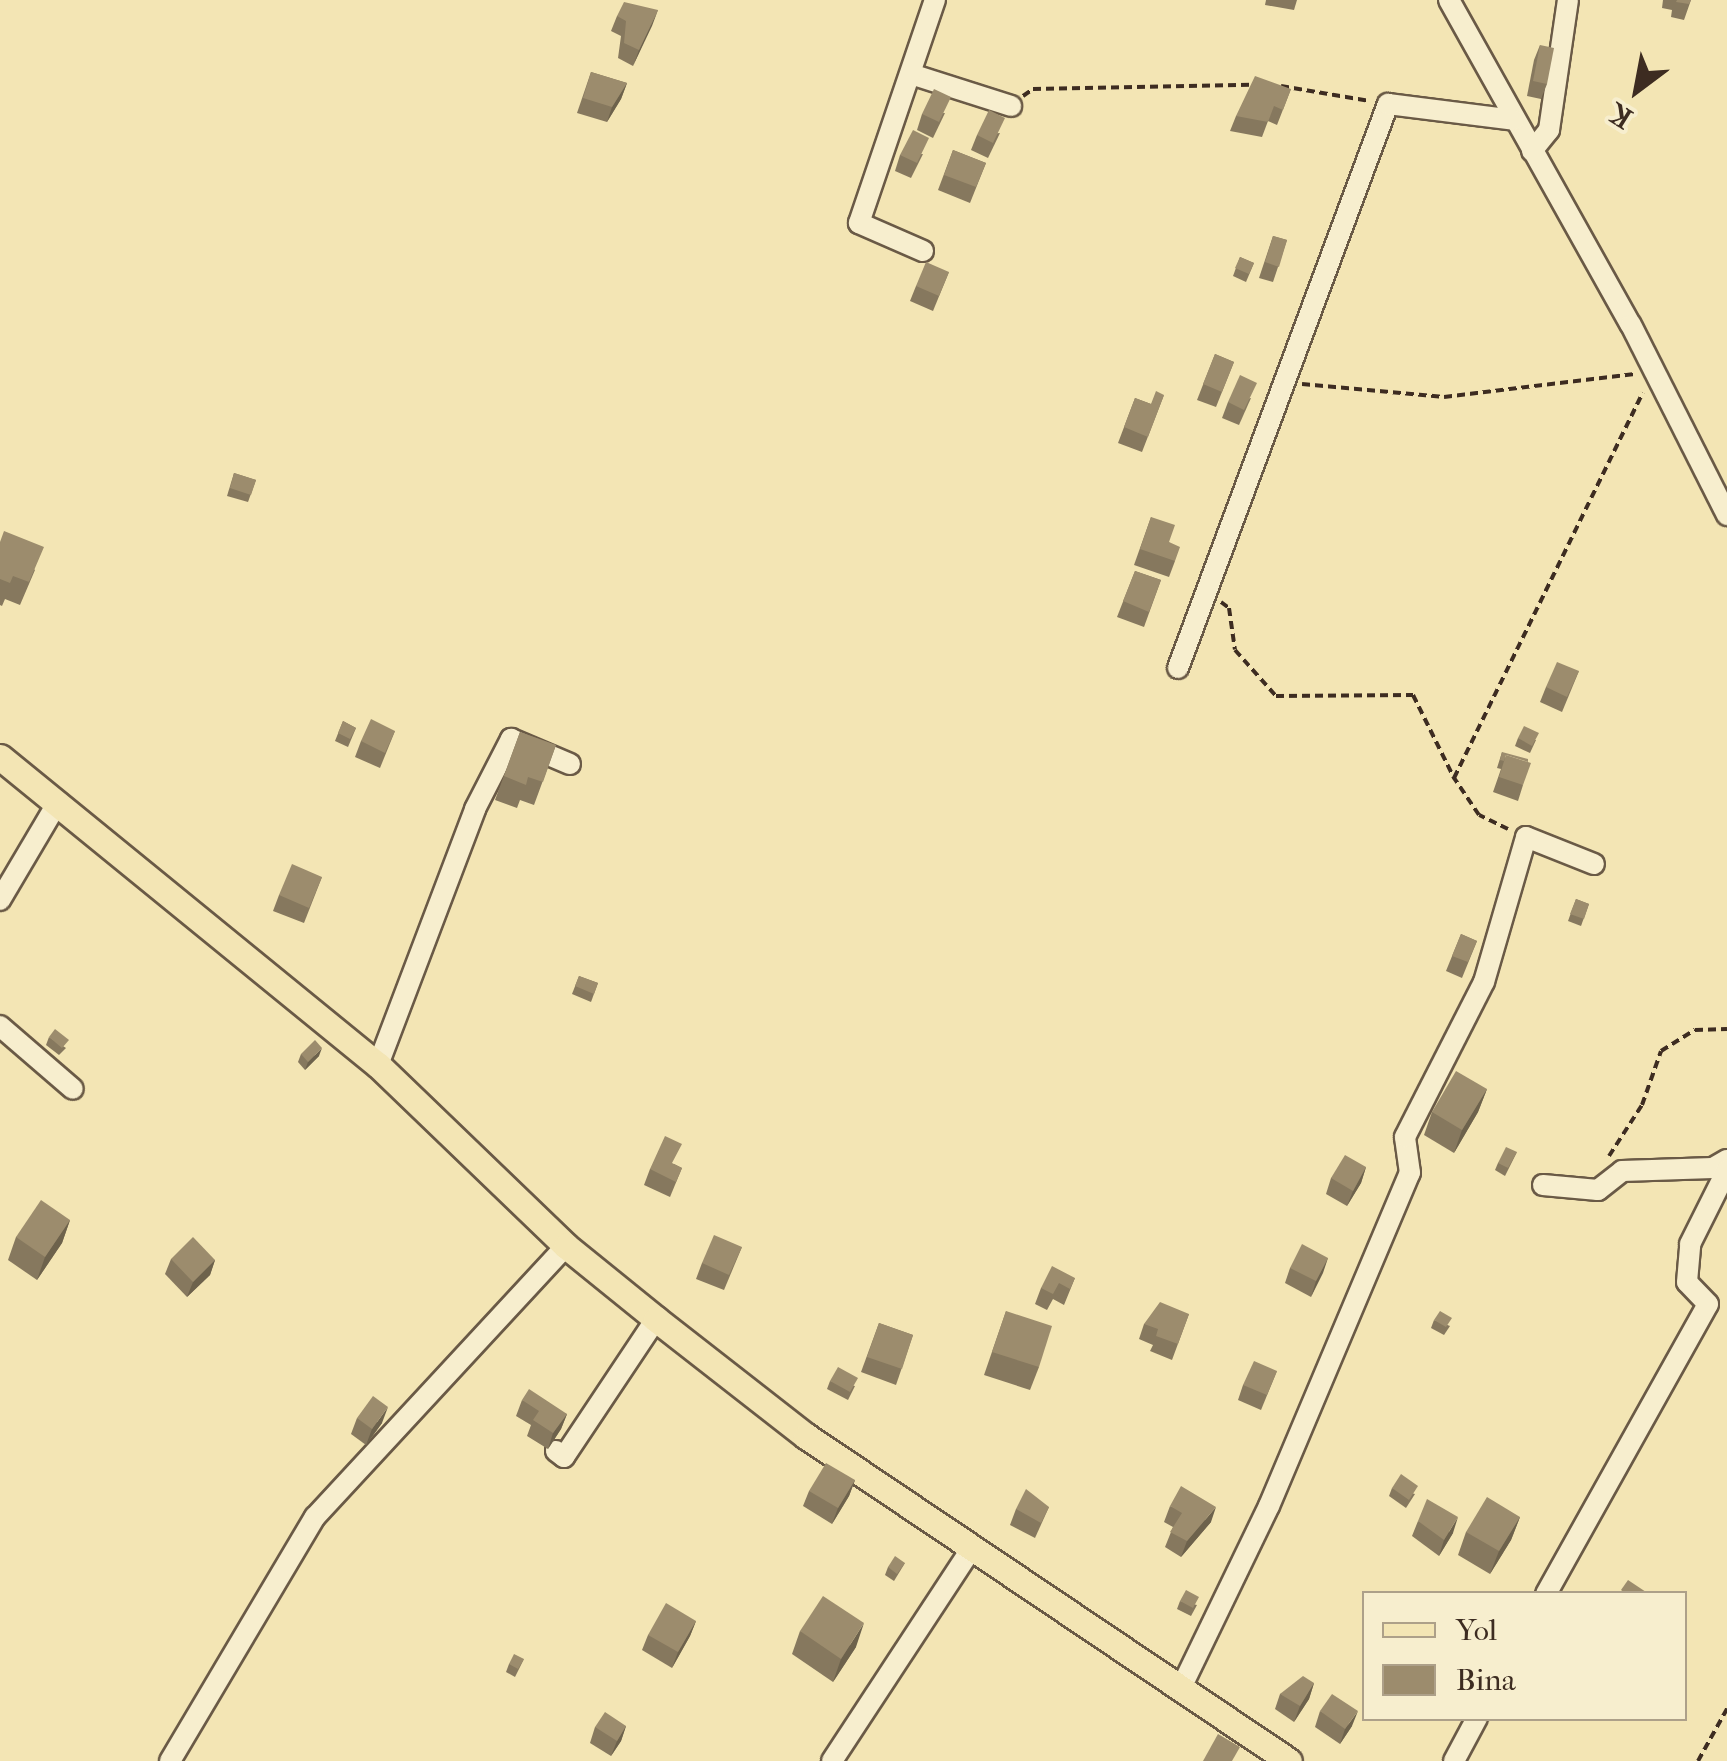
<!DOCTYPE html>
<html>
<head>
<meta charset="utf-8">
<style>
  body { margin:0 }
  #map { position:relative; width:1727px; height:1761px; overflow:hidden; background:#f3e5b4; font-family:"IM FELL French Canon",serif }
  div>[style] { position:absolute }
  .path>* { height:4px; margin-top:-2px; transform-origin:0; background:repeating-linear-gradient(90deg,#3d2c21 0 8px,transparent 0 13px) }
  .roads { filter:drop-shadow(2px 0 #6a5a46) drop-shadow(-2px 0 #6a5a46) drop-shadow(0 2px #6a5a46) drop-shadow(0 -2px #6a5a46) }
  .minor>* { height:20px; margin:-10px; padding:0 10px; transform-origin:10px; border-radius:10px; background:#f7eece }
  .major>* { height:25px; margin:-12.5px; padding:0 12.5px; transform-origin:12.5px; border-radius:12.5px; background:#f3e5b4 }
  .wall>* { inset:0; background:#86785e }
  .shaded-wall>* { inset:0; background:#6d624c }
  .building>* { inset:0; background:#9c8c6d }
  span { translate:-50% -50%; white-space:nowrap; text-align:center; line-height:1.15; -webkit-text-stroke:10px #f7eece; paint-order:stroke }
  .legend { position:absolute; left:1362px; top:1591px; width:325px; height:130px; box-sizing:border-box; background:#f7eece; border:2px solid #ada089; margin:0; padding:12px 18px; list-style:none; font-size:30px; color:#3d2c21 }
  .legend li { display:flex; align-items:center; gap:20px; height:50px }
  .legend b { width:50px; border:2px solid #ada089 }
  .north { position:absolute; left:1587px; top:40px; width:100px; height:100px; -webkit-text-stroke:8px #f7eece; paint-order:stroke; rotate:212deg; font-size:28px; font-weight:700; line-height:40px; text-align:center; color:#3d2c21 }
  .north::after { content:''; display:block; margin:auto; width:35px; height:45px; background:#3d2c21; clip-path:polygon(50% 0,100% 100%,50% 72%,0 100%) }
</style>
</head>
<body>
<div id="map">
  <div class="path">
    <i style="left:1281px;top:86px;width:90px;rotate:9.6deg"></i>
    <i style="left:1023px;top:96px;width:12px;rotate:-35deg"></i>
    <i style="left:1033px;top:89px;width:218px;rotate:-1.1deg"></i>
    <i style="left:1302px;top:384px;width:143px;rotate:5.2deg"></i>
    <i style="left:1444px;top:397px;width:192px;rotate:-6.9deg"></i>
    <i style="left:1221px;top:602px;width:10px;rotate:37deg"></i>
    <i style="left:1229px;top:608px;width:42px;rotate:81.9deg"></i>
    <i style="left:1235px;top:650px;width:62px;rotate:48.3deg"></i>
    <i style="left:1276px;top:696px;width:137px;rotate:-0.4deg"></i>
    <i style="left:1413px;top:695px;width:93px;rotate:63.7deg"></i>
    <i style="left:1508px;top:829px;width:32px;rotate:-154deg"></i>
    <i style="left:1479px;top:815px;width:45px;rotate:-124deg"></i>
    <i style="left:1454px;top:778px;width:429px;rotate:-63.9deg"></i>
    <i style="left:1609px;top:1156px;width:61px;rotate:-57.1deg"></i>
    <i style="left:1642px;top:1105px;width:57px;rotate:-70.6deg"></i>
    <i style="left:1661px;top:1051px;width:40px;rotate:-32deg"></i>
    <i style="left:1695px;top:1030px;width:32px;rotate:-2deg"></i>
    <i style="left:1698px;top:1761px;width:60px;rotate:-60.9deg"></i>
  </div>
  <div class="roads">
    <div class="minor">
      <i style="left:1449px;top:0;width:372px;rotate:60.8deg"></i>
      <i style="left:1631px;top:325px;width:213px;rotate:63.2deg"></i>
      <i style="left:914px;top:75px;width:102px;rotate:17.7deg"></i>
      <i style="left:1532px;top:151px;width:27px;rotate:-51deg"></i>
      <i style="left:1549px;top:130px;width:131px;rotate:-81.7deg"></i>
      <i style="left:923px;top:251px;width:70px;rotate:-156.4deg"></i>
      <i style="left:859px;top:223px;width:236px;rotate:-71.2deg"></i>
      <i style="left:1178px;top:668px;width:602px;rotate:-69.58deg"></i>
      <i style="left:1388px;top:104px;width:127px;rotate:7.2deg"></i>
      <i style="left:0;top:900px;width:114px;rotate:-59.4deg"></i>
      <i style="left:0;top:1026px;width:96px;rotate:40.8deg"></i>
      <i style="left:378px;top:1065px;width:274px;rotate:-69.2deg"></i>
      <i style="left:475px;top:809px;width:79px;rotate:-62.8deg"></i>
      <i style="left:511px;top:739px;width:64px;rotate:23deg"></i>
      <i style="left:1543px;top:1185px;width:55px;rotate:5.2deg"></i>
      <i style="left:1598px;top:1190px;width:31px;rotate:-38deg"></i>
      <i style="left:1622px;top:1171px;width:91px;rotate:-1.9deg"></i>
      <i style="left:1713px;top:1168px;width:16px;rotate:-30deg"></i>
      <i style="left:556px;top:1451px;width:10px;rotate:37deg"></i>
      <i style="left:564px;top:1457px;width:166px;rotate:-56.3deg"></i>
      <i style="left:1546px;top:1594px;width:332px;rotate:-60.8deg"></i>
      <i style="left:1708px;top:1304px;width:30px;rotate:-134deg"></i>
      <i style="left:1687px;top:1282px;width:38px;rotate:-85deg"></i>
      <i style="left:1690px;top:1244px;width:83px;rotate:-63.4deg"></i>
      <i style="left:1180px;top:1690px;width:204px;rotate:-64.2deg"></i>
      <i style="left:1269px;top:1506px;width:362px;rotate:-67.1deg"></i>
      <i style="left:1410px;top:1173px;width:36px;rotate:-98deg"></i>
      <i style="left:1405px;top:1137px;width:174px;rotate:-63deg"></i>
      <i style="left:1484px;top:982px;width:151px;rotate:-73.8deg"></i>
      <i style="left:1526px;top:837px;width:73px;rotate:21.7deg"></i>
      <i style="left:170px;top:1761px;width:284px;rotate:-59.3deg"></i>
      <i style="left:315px;top:1517px;width:369px;rotate:-47.2deg"></i>
      <i style="left:832px;top:1761px;width:257px;rotate:-56.7deg"></i>
      <i style="left:1454px;top:1761px;width:49px;rotate:-61.9deg"></i>
    </div>
    <div class="major">
      <i style="left:0;top:757px;width:488px;rotate:39.2deg"></i>
      <i style="left:378px;top:1065px;width:261px;rotate:43.9deg"></i>
      <i style="left:566px;top:1246px;width:116px;rotate:39deg"></i>
      <i style="left:656px;top:1319px;width:190px;rotate:38deg"></i>
      <i style="left:806px;top:1436px;width:582px;rotate:33.94deg"></i>
    </div>
  </div>
  <div class="wall">
    <i style="clip-path:polygon(1266px 0,1297px 0,1294px 10px,1265px 5px)"></i>
    <i style="clip-path:polygon(1663px 0,1691px 0,1684px 20px,1671px 17px,1672px 10px,1662px 8px)"></i>
    <i style="clip-path:polygon(658px 10px,633px 66px,618px 58px,621px 36px,611px 31px,617px 16px)"></i>
    <i style="clip-path:polygon(1540px 45px,1547px 84px,1541px 99px,1527px 96px,1534px 60px)"></i>
    <i style="clip-path:polygon(591px 72px,627px 83px,621px 99px,607px 122px,577px 113px)"></i>
    <i style="clip-path:polygon(1291px 89px,1277px 125px,1268px 121px,1262px 137px,1230px 131px,1236px 116px)"></i>
    <i style="clip-path:polygon(945px 113px,933px 138px,917px 130px,922px 114px)"></i>
    <i style="clip-path:polygon(1000px 133px,988px 158px,971px 150px,977px 135px)"></i>
    <i style="clip-path:polygon(953px 150px,986px 163px,970px 203px,938px 190px)"></i>
    <i style="clip-path:polygon(923px 154px,911px 178px,895px 171px,900px 155px)"></i>
    <i style="clip-path:polygon(1273px 236px,1287px 240px,1273px 282px,1259px 278px)"></i>
    <i style="clip-path:polygon(1240px 257px,1254px 263px,1246px 282px,1233px 276px)"></i>
    <i style="clip-path:polygon(949px 272px,933px 311px,910px 301px,916px 286px)"></i>
    <i style="clip-path:polygon(1215px 354px,1234px 362px,1216px 407px,1197px 400px)"></i>
    <i style="clip-path:polygon(1164px 395px,1142px 452px,1118px 443px,1135px 398px,1151px 404px)"></i>
    <i style="clip-path:polygon(1251px 398px,1239px 425px,1222px 418px,1228px 402px)"></i>
    <i style="clip-path:polygon(234px 473px,256px 480px,248px 502px,227px 496px)"></i>
    <i style="clip-path:polygon(1151px 517px,1169px 542px,1175px 561px,1169px 577px,1134px 565px)"></i>
    <i style="clip-path:polygon(0 542px,35px 570px,20px 605px,5px 599px,2px 606px,0 605px)"></i>
    <i style="clip-path:polygon(1135px 571px,1161px 580px,1144px 627px,1117px 617px)"></i>
    <i style="clip-path:polygon(1579px 671px,1562px 712px,1540px 702px,1546px 687px)"></i>
    <i style="clip-path:polygon(343px 721px,356px 728px,348px 747px,335px 741px)"></i>
    <i style="clip-path:polygon(395px 731px,380px 768px,355px 757px,361px 741px)"></i>
    <i style="clip-path:polygon(520px 732px,556px 745px,534px 805px,520px 800px,517px 808px,495px 800px)"></i>
    <i style="clip-path:polygon(1518px 738px,1536px 740px,1530px 753px,1515px 746px)"></i>
    <i style="clip-path:polygon(1502px 752px,1523px 785px,1518px 801px,1493px 792px,1501px 769px,1497px 768px)"></i>
    <i style="clip-path:polygon(322px 877px,304px 923px,273px 911px,279px 895px)"></i>
    <i style="clip-path:polygon(1576px 899px,1589px 904px,1581px 926px,1568px 921px)"></i>
    <i style="clip-path:polygon(1461px 934px,1477px 941px,1462px 978px,1446px 971px)"></i>
    <i style="clip-path:polygon(579px 976px,598px 983px,591px 1002px,572px 994px)"></i>
    <i style="clip-path:polygon(49px 1037px,66px 1048px,59px 1055px,46px 1045px)"></i>
    <i style="clip-path:polygon(301px 1054px,319px 1056px,305px 1070px,298px 1062px)"></i>
    <i style="clip-path:polygon(1487px 1089px,1478px 1112px,1454px 1153px,1424px 1135px,1432px 1112px)"></i>
    <i style="clip-path:polygon(1517px 1152px,1505px 1176px,1495px 1170px,1498px 1163px)"></i>
    <i style="clip-path:polygon(674px 1164px,682px 1168px,670px 1197px,644px 1185px,650px 1169px)"></i>
    <i style="clip-path:polygon(1366px 1167px,1361px 1183px,1347px 1206px,1326px 1194px,1331px 1178px)"></i>
    <i style="clip-path:polygon(70px 1220px,62px 1243px,37px 1280px,8px 1260px,16px 1237px)"></i>
    <i style="clip-path:polygon(742px 1247px,724px 1290px,696px 1279px,702px 1263px)"></i>
    <i style="clip-path:polygon(1328px 1258px,1311px 1297px,1285px 1283px,1290px 1268px)"></i>
    <i style="clip-path:polygon(171px 1259px,215px 1260px,210px 1275px,187px 1297px,165px 1274px)"></i>
    <i style="clip-path:polygon(1075px 1278px,1064px 1305px,1053px 1299px,1047px 1310px,1035px 1304px,1041px 1288px)"></i>
    <i style="clip-path:polygon(1006px 1311px,1039px 1367px,1030px 1390px,984px 1375px)"></i>
    <i style="clip-path:polygon(1189px 1314px,1172px 1360px,1150px 1351px,1153px 1345px,1139px 1339px,1144px 1324px)"></i>
    <i style="clip-path:polygon(1434px 1320px,1450px 1326px,1444px 1335px,1431px 1328px)"></i>
    <i style="clip-path:polygon(879px 1323px,913px 1335px,896px 1385px,861px 1372px)"></i>
    <i style="clip-path:polygon(1277px 1371px,1261px 1410px,1238px 1400px,1243px 1385px)"></i>
    <i style="clip-path:polygon(830px 1381px,855px 1386px,848px 1400px,827px 1389px)"></i>
    <i style="clip-path:polygon(522px 1400px,567px 1414px,561px 1429px,548px 1449px,527px 1436px,531px 1425px,516px 1416px)"></i>
    <i style="clip-path:polygon(357px 1418px,382px 1423px,366px 1445px,351px 1434px)"></i>
    <i style="clip-path:polygon(855px 1480px,849px 1496px,832px 1524px,803px 1506px,809px 1491px)"></i>
    <i style="clip-path:polygon(1392px 1488px,1415px 1494px,1406px 1508px,1389px 1496px)"></i>
    <i style="clip-path:polygon(1170px 1506px,1211px 1522px,1181px 1557px,1165px 1547px,1173px 1527px,1164px 1522px)"></i>
    <i style="clip-path:polygon(1049px 1507px,1035px 1538px,1010px 1525px,1016px 1509px)"></i>
    <i style="clip-path:polygon(1520px 1517px,1511px 1540px,1490px 1574px,1458px 1555px,1466px 1532px)"></i>
    <i style="clip-path:polygon(1418px 1521px,1453px 1533px,1439px 1556px,1412px 1536px)"></i>
    <i style="clip-path:polygon(905px 1563px,894px 1581px,885px 1575px,888px 1567px)"></i>
    <i style="clip-path:polygon(1180px 1601px,1197px 1605px,1191px 1616px,1177px 1609px)"></i>
    <i style="clip-path:polygon(696px 1621px,690px 1636px,672px 1668px,642px 1650px,648px 1635px)"></i>
    <i style="clip-path:polygon(800px 1631px,856px 1647px,833px 1682px,792px 1654px)"></i>
    <i style="clip-path:polygon(524px 1659px,515px 1677px,506px 1672px,509px 1664px)"></i>
    <i style="clip-path:polygon(1314px 1683px,1309px 1699px,1294px 1722px,1275px 1709px,1280px 1694px)"></i>
    <i style="clip-path:polygon(1320px 1711px,1352px 1726px,1340px 1744px,1315px 1727px)"></i>
    <i style="clip-path:polygon(626px 1726px,621px 1741px,611px 1756px,590px 1743px,595px 1727px)"></i>
  </div>
  <div class="shaded-wall">
    <i style="clip-path:polygon(658px 10px,652px 26px,633px 66px,639px 50px)"></i>
    <i style="clip-path:polygon(627px 83px,621px 99px,607px 122px,612px 107px)"></i>
    <i style="clip-path:polygon(322px 1048px,319px 1056px,305px 1070px,308px 1062px)"></i>
    <i style="clip-path:polygon(1487px 1089px,1478px 1112px,1454px 1153px,1462px 1130px)"></i>
    <i style="clip-path:polygon(1366px 1167px,1361px 1183px,1347px 1206px,1353px 1191px)"></i>
    <i style="clip-path:polygon(70px 1220px,62px 1243px,37px 1280px,45px 1257px)"></i>
    <i style="clip-path:polygon(1328px 1258px,1323px 1273px,1311px 1297px,1316px 1281px)"></i>
    <i style="clip-path:polygon(215px 1260px,210px 1275px,187px 1297px,193px 1282px)"></i>
    <i style="clip-path:polygon(388px 1407px,382px 1423px,366px 1445px,372px 1429px)"></i>
    <i style="clip-path:polygon(567px 1414px,561px 1429px,548px 1449px,553px 1433px)"></i>
    <i style="clip-path:polygon(855px 1480px,849px 1496px,832px 1524px,838px 1508px)"></i>
    <i style="clip-path:polygon(1216px 1507px,1211px 1522px,1181px 1557px,1187px 1541px)"></i>
    <i style="clip-path:polygon(1458px 1517px,1453px 1533px,1439px 1556px,1444px 1540px)"></i>
    <i style="clip-path:polygon(1520px 1517px,1511px 1540px,1490px 1574px,1499px 1551px)"></i>
    <i style="clip-path:polygon(696px 1621px,690px 1636px,672px 1668px,678px 1652px)"></i>
    <i style="clip-path:polygon(864px 1623px,856px 1647px,833px 1682px,841px 1659px)"></i>
    <i style="clip-path:polygon(1314px 1683px,1309px 1699px,1294px 1722px,1300px 1706px)"></i>
    <i style="clip-path:polygon(1358px 1711px,1352px 1726px,1340px 1744px,1345px 1729px)"></i>
    <i style="clip-path:polygon(626px 1726px,621px 1741px,611px 1756px,617px 1741px)"></i>
  </div>
  <div class="building">
    <i style="clip-path:polygon(1677px 0,1691px 0,1689px 4px,1676px 2px)"></i>
    <i style="clip-path:polygon(624px 2px,658px 10px,639px 50px,624px 43px,626px 21px,617px 16px)"></i>
    <i style="clip-path:polygon(1540px 45px,1554px 48px,1547px 84px,1533px 81px)"></i>
    <i style="clip-path:polygon(591px 72px,627px 83px,612px 107px,583px 98px)"></i>
    <i style="clip-path:polygon(1255px 76px,1291px 89px,1283px 110px,1274px 106px,1268px 122px,1236px 116px)"></i>
    <i style="clip-path:polygon(934px 89px,951px 97px,939px 122px,922px 114px)"></i>
    <i style="clip-path:polygon(989px 110px,1005px 118px,993px 143px,977px 135px)"></i>
    <i style="clip-path:polygon(913px 130px,929px 138px,917px 163px,900px 155px)"></i>
    <i style="clip-path:polygon(953px 150px,986px 163px,976px 187px,944px 175px)"></i>
    <i style="clip-path:polygon(1273px 236px,1287px 240px,1279px 267px,1265px 262px)"></i>
    <i style="clip-path:polygon(1240px 257px,1254px 263px,1249px 274px,1235px 268px)"></i>
    <i style="clip-path:polygon(926px 262px,949px 272px,939px 296px,916px 286px)"></i>
    <i style="clip-path:polygon(1215px 354px,1234px 362px,1222px 392px,1203px 384px)"></i>
    <i style="clip-path:polygon(1240px 375px,1257px 383px,1244px 410px,1228px 402px)"></i>
    <i style="clip-path:polygon(1156px 391px,1164px 395px,1148px 437px,1124px 427px,1135px 398px,1151px 404px)"></i>
    <i style="clip-path:polygon(234px 473px,256px 480px,251px 495px,230px 488px)"></i>
    <i style="clip-path:polygon(1151px 517px,1175px 525px,1169px 542px,1180px 547px,1175px 561px,1140px 549px)"></i>
    <i style="clip-path:polygon(4px 531px,44px 547px,29px 582px,13px 576px,10px 583px,0 579px,0 542px)"></i>
    <i style="clip-path:polygon(1135px 571px,1161px 580px,1149px 612px,1123px 601px)"></i>
    <i style="clip-path:polygon(1557px 662px,1579px 671px,1567px 697px,1546px 687px)"></i>
    <i style="clip-path:polygon(371px 719px,395px 731px,385px 753px,361px 741px)"></i>
    <i style="clip-path:polygon(343px 721px,356px 728px,350px 739px,338px 733px)"></i>
    <i style="clip-path:polygon(1524px 726px,1539px 733px,1532px 746px,1518px 738px)"></i>
    <i style="clip-path:polygon(520px 732px,556px 745px,543px 782px,528px 777px,526px 785px,504px 776px)"></i>
    <i style="clip-path:polygon(1502px 752px,1528px 759px,1528px 762px,1506px 755px,1504px 761px,1500px 760px)"></i>
    <i style="clip-path:polygon(1506px 755px,1531px 763px,1523px 785px,1499px 777px)"></i>
    <i style="clip-path:polygon(292px 864px,322px 877px,309px 908px,279px 895px)"></i>
    <i style="clip-path:polygon(1576px 899px,1589px 904px,1584px 919px,1570px 914px)"></i>
    <i style="clip-path:polygon(1461px 934px,1477px 941px,1468px 962px,1452px 956px)"></i>
    <i style="clip-path:polygon(579px 976px,598px 983px,594px 994px,575px 986px)"></i>
    <i style="clip-path:polygon(55px 1029px,69px 1040px,62px 1048px,49px 1037px)"></i>
    <i style="clip-path:polygon(315px 1040px,322px 1048px,308px 1062px,301px 1054px)"></i>
    <i style="clip-path:polygon(1456px 1071px,1487px 1089px,1462px 1130px,1432px 1112px)"></i>
    <i style="clip-path:polygon(665px 1136px,682px 1144px,672px 1163px,682px 1168px,676px 1182px,650px 1169px)"></i>
    <i style="clip-path:polygon(1506px 1147px,1517px 1152px,1508px 1168px,1498px 1163px)"></i>
    <i style="clip-path:polygon(1345px 1155px,1366px 1167px,1353px 1191px,1331px 1178px)"></i>
    <i style="clip-path:polygon(41px 1200px,70px 1220px,45px 1257px,16px 1237px)"></i>
    <i style="clip-path:polygon(714px 1235px,742px 1247px,729px 1275px,702px 1263px)"></i>
    <i style="clip-path:polygon(193px 1237px,215px 1260px,193px 1282px,171px 1259px)"></i>
    <i style="clip-path:polygon(1302px 1244px,1328px 1258px,1316px 1281px,1290px 1268px)"></i>
    <i style="clip-path:polygon(1052px 1266px,1075px 1278px,1070px 1289px,1059px 1283px,1053px 1294px,1041px 1288px)"></i>
    <i style="clip-path:polygon(1160px 1302px,1189px 1314px,1178px 1344px,1156px 1336px,1158px 1329px,1144px 1324px)"></i>
    <i style="clip-path:polygon(1006px 1311px,1052px 1326px,1039px 1367px,992px 1352px)"></i>
    <i style="clip-path:polygon(1440px 1311px,1452px 1318px,1446px 1327px,1434px 1320px)"></i>
    <i style="clip-path:polygon(879px 1323px,913px 1335px,902px 1369px,867px 1357px)"></i>
    <i style="clip-path:polygon(1254px 1361px,1277px 1371px,1267px 1395px,1243px 1385px)"></i>
    <i style="clip-path:polygon(838px 1367px,858px 1378px,850px 1392px,830px 1381px)"></i>
    <i style="clip-path:polygon(529px 1389px,567px 1414px,553px 1433px,533px 1420px,539px 1411px,522px 1400px)"></i>
    <i style="clip-path:polygon(373px 1396px,388px 1407px,372px 1429px,357px 1418px)"></i>
    <i style="clip-path:polygon(826px 1463px,855px 1480px,838px 1508px,809px 1491px)"></i>
    <i style="clip-path:polygon(1401px 1474px,1418px 1486px,1409px 1500px,1392px 1488px)"></i>
    <i style="clip-path:polygon(1181px 1486px,1216px 1507px,1187px 1541px,1170px 1532px,1182px 1513px,1170px 1506px)"></i>
    <i style="clip-path:polygon(1026px 1489px,1049px 1507px,1041px 1523px,1016px 1509px)"></i>
    <i style="clip-path:polygon(1487px 1497px,1520px 1517px,1499px 1551px,1466px 1532px)"></i>
    <i style="clip-path:polygon(1427px 1499px,1458px 1517px,1444px 1540px,1418px 1521px)"></i>
    <i style="clip-path:polygon(895px 1556px,905px 1563px,897px 1574px,888px 1567px)"></i>
    <i style="clip-path:polygon(1628px 1580px,1646px 1592px,1645px 1594px,1626px 1594px,1621px 1590px)"></i>
    <i style="clip-path:polygon(1186px 1590px,1199px 1597px,1193px 1608px,1180px 1601px)"></i>
    <i style="clip-path:polygon(823px 1596px,864px 1623px,841px 1659px,800px 1631px)"></i>
    <i style="clip-path:polygon(666px 1603px,696px 1621px,678px 1652px,648px 1635px)"></i>
    <i style="clip-path:polygon(514px 1654px,524px 1659px,518px 1669px,509px 1664px)"></i>
    <i style="clip-path:polygon(1303px 1676px,1314px 1683px,1300px 1706px,1280px 1694px)"></i>
    <i style="clip-path:polygon(1332px 1694px,1358px 1711px,1345px 1729px,1320px 1711px)"></i>
    <i style="clip-path:polygon(605px 1712px,626px 1726px,617px 1741px,595px 1727px)"></i>
    <i style="clip-path:polygon(1218px 1734px,1240px 1747px,1232px 1761px,1203px 1761px)"></i>
  </div>
  <ul class="legend">
  <li><b style="height:12px;background:#f3e5b4"></b>Yol</li>
  <li><b style="height:28px;background:#9c8c6d"></b>Bina</li>
  </ul>
  <div class="north">K</div>
</div>
</body>
</html>
